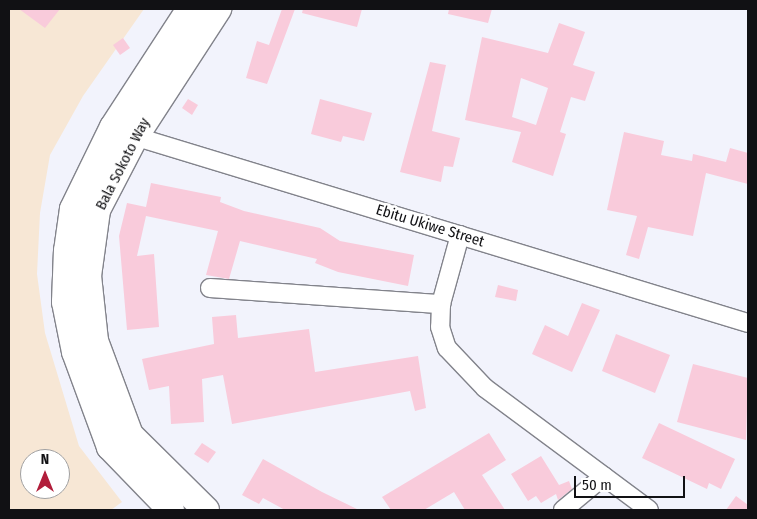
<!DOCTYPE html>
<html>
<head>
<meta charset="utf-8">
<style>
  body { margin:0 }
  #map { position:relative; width:757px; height:519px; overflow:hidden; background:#f2f3fc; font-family:"Fira Sans Condensed",sans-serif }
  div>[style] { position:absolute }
  .commercial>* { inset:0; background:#f7e7d5 }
  .building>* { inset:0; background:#f9cbdb }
  .roads { filter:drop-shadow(1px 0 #82838b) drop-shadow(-1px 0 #82838b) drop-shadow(0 1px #82838b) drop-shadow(0 -1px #82838b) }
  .street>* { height:18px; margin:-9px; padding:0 9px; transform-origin:9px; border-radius:9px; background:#fff }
  .secondary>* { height:26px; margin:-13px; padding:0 13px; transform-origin:13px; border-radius:13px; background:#fff }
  span { translate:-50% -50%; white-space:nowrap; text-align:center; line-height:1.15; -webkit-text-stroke:5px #fff; paint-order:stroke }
  .street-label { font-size:15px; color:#111114 }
  .frame { position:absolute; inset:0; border:10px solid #111114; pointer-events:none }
  .north { position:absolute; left:20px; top:449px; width:50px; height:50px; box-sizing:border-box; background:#fff; border:1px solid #a0a0a1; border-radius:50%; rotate:0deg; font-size:14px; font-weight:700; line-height:20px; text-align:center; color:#111114 }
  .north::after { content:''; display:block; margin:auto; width:18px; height:22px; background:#b11e3b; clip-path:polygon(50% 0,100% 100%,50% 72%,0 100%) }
  .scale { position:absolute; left:574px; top:476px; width:111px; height:22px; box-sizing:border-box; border:2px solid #111114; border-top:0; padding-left:6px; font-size:15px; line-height:18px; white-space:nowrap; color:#111114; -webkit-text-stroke:4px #fff; paint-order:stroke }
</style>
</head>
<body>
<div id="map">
  <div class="commercial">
    <i style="clip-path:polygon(evenodd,9px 9px,144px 9px,83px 96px,50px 155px,40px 213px,37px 274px,45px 333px,79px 446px,122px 502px,111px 510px,9px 510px,9px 9px,30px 459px,60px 459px,60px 489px,30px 489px,30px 459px)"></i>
  </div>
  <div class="building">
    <i style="clip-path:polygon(19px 9px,60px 9px,45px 28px)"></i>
    <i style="clip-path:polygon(282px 9px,295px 9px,267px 84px,246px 78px,257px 41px,269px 45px)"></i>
    <i style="clip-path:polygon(303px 9px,362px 9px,357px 27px,302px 13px)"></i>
    <i style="clip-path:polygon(449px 9px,492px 9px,488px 23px,448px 14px)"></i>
    <i style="clip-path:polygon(evenodd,559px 23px,585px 32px,573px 65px,595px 72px,585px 101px,571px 97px,560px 132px,566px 134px,553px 176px,512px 162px,521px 132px,465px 120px,482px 37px,548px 53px,559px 23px,521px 78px,548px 88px,536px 125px,512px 117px,521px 78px)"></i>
    <i style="clip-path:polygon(123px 38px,130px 48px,120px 55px,113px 45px)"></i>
    <i style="clip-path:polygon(430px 62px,446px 65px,432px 131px,460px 138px,453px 167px,444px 166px,441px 182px,400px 172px)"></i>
    <i style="clip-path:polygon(188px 99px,198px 105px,192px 115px,182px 108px)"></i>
    <i style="clip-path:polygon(320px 99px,372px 113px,364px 141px,343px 136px,341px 142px,311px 134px)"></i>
    <i style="clip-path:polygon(624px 132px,664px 141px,661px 155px,692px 161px,693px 154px,726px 162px,730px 148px,748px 153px,748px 184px,706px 173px,693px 236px,648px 227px,639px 259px,626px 255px,637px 216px,607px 210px)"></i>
    <i style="clip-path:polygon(151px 183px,221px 197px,220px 202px,244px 211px,320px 228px,340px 241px,414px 255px,408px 286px,338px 272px,315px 263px,317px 259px,240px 241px,229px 279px,206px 275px,218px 231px,146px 216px,137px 256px,154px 254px,159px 327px,127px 330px,119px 236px,127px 203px,146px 207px)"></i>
    <i style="clip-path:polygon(498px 285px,518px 290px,516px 301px,495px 297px)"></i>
    <i style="clip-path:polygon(582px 303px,600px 310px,572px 372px,532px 354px,545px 325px,568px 336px)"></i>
    <i style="clip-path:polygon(236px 315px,238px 338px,309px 329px,315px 372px,418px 356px,426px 408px,415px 411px,410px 391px,232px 424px,223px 375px,202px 379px,204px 422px,171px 424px,169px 386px,149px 390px,142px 359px,214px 344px,212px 317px)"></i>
    <i style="clip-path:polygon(616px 334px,670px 355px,655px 393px,602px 371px)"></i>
    <i style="clip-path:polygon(693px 364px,748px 378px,746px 440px,677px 422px)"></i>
    <i style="clip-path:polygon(659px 423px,735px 459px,721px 489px,709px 483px,707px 489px,642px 458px)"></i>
    <i style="clip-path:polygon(489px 433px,506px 460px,482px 475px,505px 510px,465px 510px,454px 492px,424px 510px,391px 510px,382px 497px)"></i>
    <i style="clip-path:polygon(202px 443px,216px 452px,208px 463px,194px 454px)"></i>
    <i style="clip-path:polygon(541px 456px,559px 485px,569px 481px,572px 489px,558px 500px,556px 494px,541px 503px,536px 496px,528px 501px,511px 474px)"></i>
    <i style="clip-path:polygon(263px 459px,322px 492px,359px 510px,285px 510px,263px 498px,259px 504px,242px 495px)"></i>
    <i style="clip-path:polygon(736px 496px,748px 505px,748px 510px,726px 510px)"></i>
  </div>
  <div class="roads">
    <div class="street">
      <i style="left:127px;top:134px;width:649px;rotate:16.93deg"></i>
      <i style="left:460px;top:235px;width:72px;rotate:105.4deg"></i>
      <i style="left:441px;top:304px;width:23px;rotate:92deg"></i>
      <i style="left:440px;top:327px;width:22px;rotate:72deg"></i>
      <i style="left:447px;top:348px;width:55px;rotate:46.5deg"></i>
      <i style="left:485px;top:388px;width:204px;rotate:36.6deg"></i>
      <i style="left:210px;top:288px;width:232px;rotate:4deg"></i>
      <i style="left:563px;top:510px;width:53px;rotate:-39.7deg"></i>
    </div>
    <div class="secondary">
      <i style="left:171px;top:510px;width:88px;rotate:-134.1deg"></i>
      <i style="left:110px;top:447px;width:101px;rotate:-110.2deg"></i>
      <i style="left:75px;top:352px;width:51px;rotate:-101.3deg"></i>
      <i style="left:65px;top:302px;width:51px;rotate:-87.8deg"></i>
      <i style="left:67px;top:251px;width:42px;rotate:-81.9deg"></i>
      <i style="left:73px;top:209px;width:91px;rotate:-64deg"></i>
      <i style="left:113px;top:127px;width:141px;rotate:-56.9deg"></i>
      <i style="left:206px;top:510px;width:107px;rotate:-135.4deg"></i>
      <i style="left:130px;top:435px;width:100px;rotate:-110.4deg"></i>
      <i style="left:95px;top:341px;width:65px;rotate:-96.1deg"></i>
      <i style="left:88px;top:276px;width:67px;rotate:-82.2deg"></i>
      <i style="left:97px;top:210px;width:82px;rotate:-62.5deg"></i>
      <i style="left:135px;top:137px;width:153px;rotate:-57deg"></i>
    </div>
  </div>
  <div class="street-label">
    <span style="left:123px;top:164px;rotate:-63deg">Bala Sokoto Way</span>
    <span style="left:430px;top:226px;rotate:17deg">Ebitu Ukiwe Street</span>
  </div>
  <div class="frame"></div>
  <div class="north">N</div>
  <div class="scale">50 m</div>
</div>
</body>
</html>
